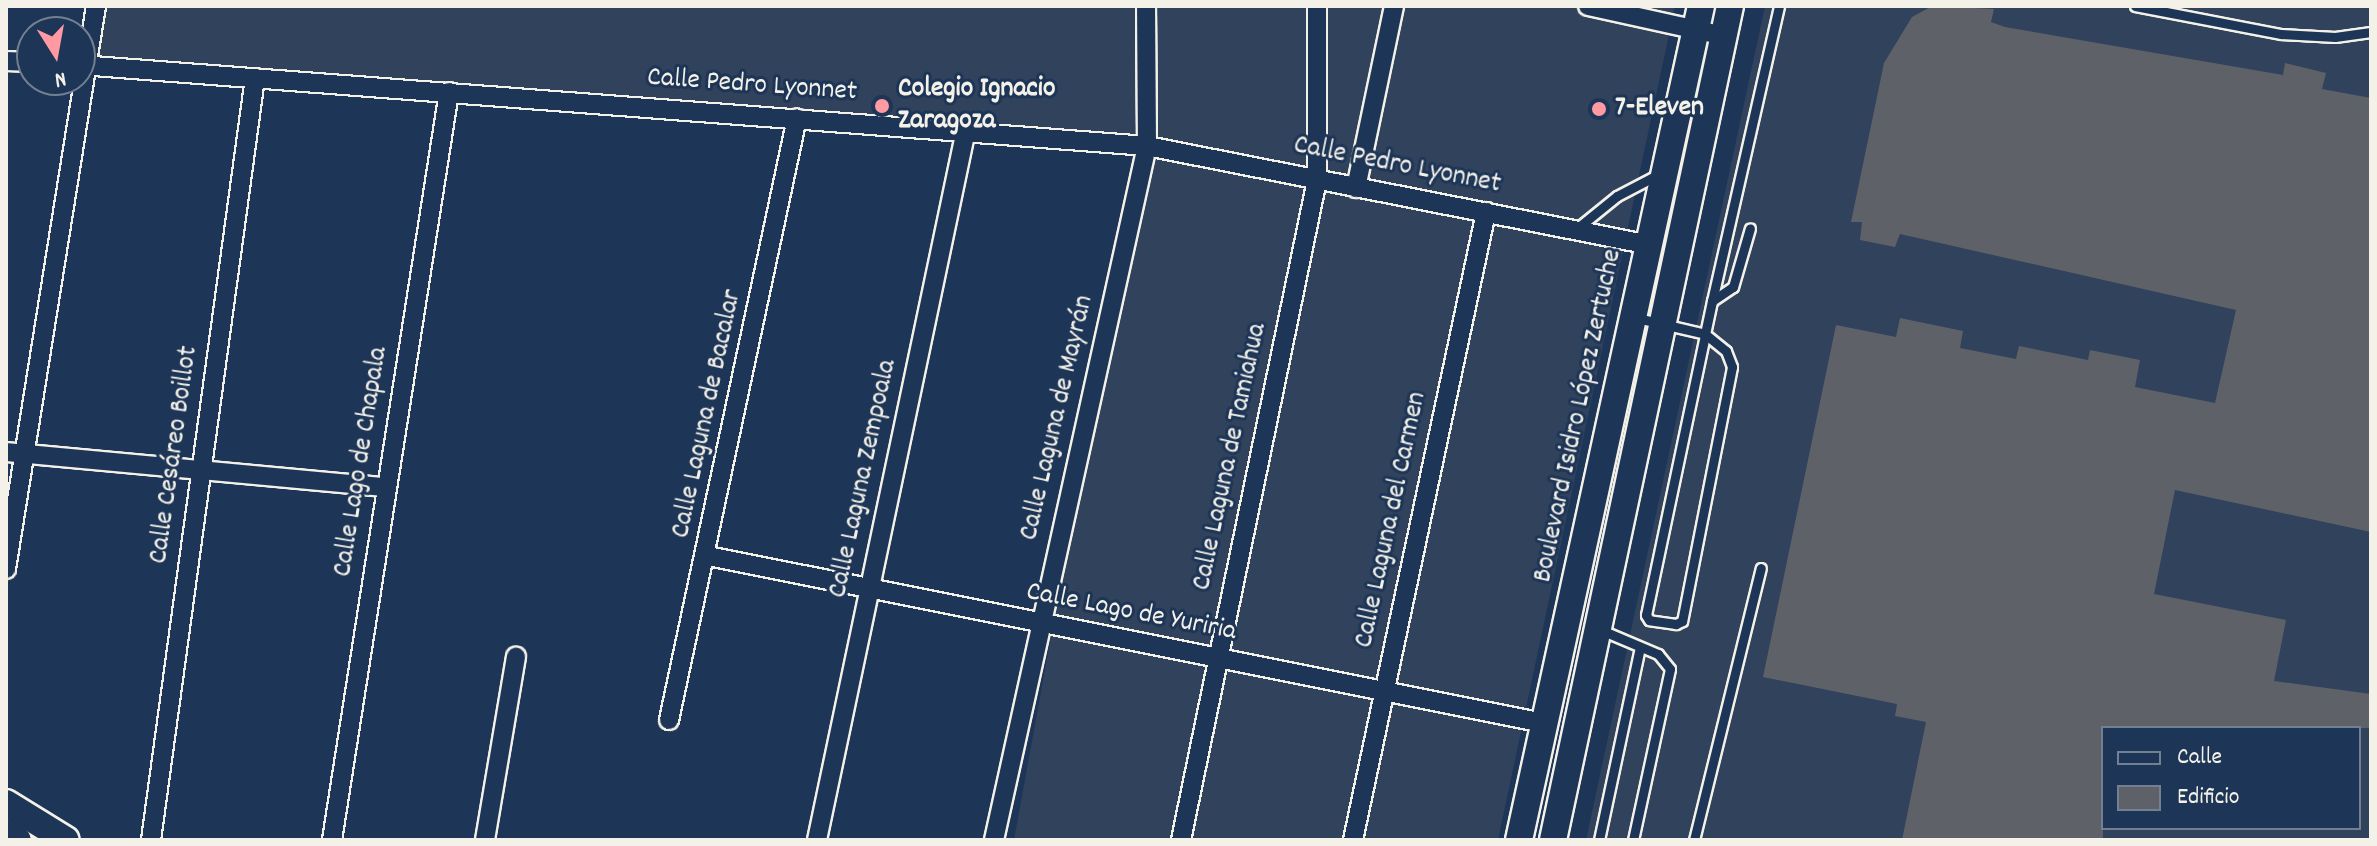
<!DOCTYPE html>
<html>
<head>
<meta charset="utf-8">
<style>
  body { margin:0 }
  #map { position:relative; width:2377px; height:846px; overflow:hidden; background:#1d3557; font-family:Dekko,sans-serif }
  div>[style] { position:absolute }
  .built>* { inset:0; background:#31425c }
  .building>* { inset:0; background:#5f6169 }
  .roads { filter:drop-shadow(2px 0 #f4f1e8) drop-shadow(-2px 0 #f4f1e8) drop-shadow(0 2px #f4f1e8) drop-shadow(0 -2px #f4f1e8) }
  .lane>* { height:9px; margin:-4.5px; padding:0 4.5px; transform-origin:4.5px; border-radius:4.5px; background:#1d3557 }
  .street>* { height:18px; margin:-9px; padding:0 9px; transform-origin:9px; border-radius:9px; background:#1d3557 }
  .secondary>* { height:26px; margin:-13px; padding:0 13px; transform-origin:13px; border-radius:13px; background:#1d3557 }
  .dots>* { width:22px; height:22px; translate:-50% -50%; box-sizing:border-box; border:4px solid #1d3557; border-radius:50% }
  span { translate:-50% -50%; white-space:nowrap; text-align:center; line-height:1.15; -webkit-text-stroke:6px #1d3557; paint-order:stroke }
  .street-label { font-size:28px; color:#f4f1e8 }
  .poi-label { font-size:28px; color:#f4f1e8; font-weight:700 }
  .left { translate:0 -50%; text-align:left }
  .frame { position:absolute; inset:0; border:8px solid #f4f1e8; pointer-events:none }
  .legend { position:absolute; left:2101px; top:726px; width:260px; height:104px; box-sizing:border-box; background:#1d3557; border:2px solid #738091; margin:0; padding:10px 14px; list-style:none; font-size:24px; color:#f4f1e8 }
  .legend li { display:flex; align-items:center; gap:16px; height:40px }
  .legend b { width:40px; border:2px solid #738091 }
  .north { position:absolute; left:16px; top:16px; width:80px; height:80px; box-sizing:border-box; background:#1d3557; border:2px solid #738091; border-radius:50%; rotate:169deg; font-size:22px; font-weight:700; line-height:32px; text-align:center; color:#f4f1e8 }
  .north::after { content:''; display:block; margin:auto; width:28px; height:36px; background:#ff9aa2; clip-path:polygon(50% 0,100% 100%,50% 72%,0 100%) }
</style>
</head>
<body>
<div id="map">
  <div class="built">
    <i style="clip-path:polygon(96px 6px,1675px 6px,1498px 840px,1014px 840px,1140px 147px,88px 65px)"></i>
    <i style="clip-path:polygon(evenodd,1765px 6px,2371px 6px,2371px 840px,1586px 840px,1765px 6px,2103px 728px,2359px 728px,2359px 828px,2103px 828px,2103px 728px)"></i>
  </div>
  <div class="building">
    <i style="clip-path:polygon(1932px 6px,1994px 9px,1991px 22px,2005px 27px,2283px 75px,2285px 63px,2326px 73px,2322px 89px,2371px 98px,2371px 532px,2175px 490px,2154px 594px,2286px 620px,2274px 681px,2371px 694px,2371px 728px,2103px 728px,2103px 840px,1902px 840px,1926px 722px,1895px 716px,1897px 704px,1763px 677px,1836px 325px,1896px 337px,1900px 318px,1963px 331px,1960px 348px,2016px 359px,2019px 346px,2088px 360px,2090px 350px,2140px 360px,2135px 387px,2215px 403px,2236px 310px,1900px 234px,1895px 247px,1860px 240px,1862px 222px,1851px 222px,1884px 63px,1912px 17px)"></i>
  </div>
  <div class="roads">
    <div class="lane">
      <i style="left:2135px;top:6px;width:149px;rotate:10.9deg"></i>
      <i style="left:2281px;top:34px;width:54px;rotate:3.2deg"></i>
      <i style="left:2335px;top:37px;width:36px;rotate:-8deg"></i>
      <i style="left:1575px;top:230px;width:54px;rotate:-39deg"></i>
      <i style="left:1617px;top:196px;width:47px;rotate:-27.6deg"></i>
      <i style="left:1712px;top:301px;width:25px;rotate:-34deg"></i>
      <i style="left:1733px;top:287px;width:61px;rotate:-73.9deg"></i>
      <i style="left:1637px;top:318px;width:70px;rotate:13.2deg"></i>
      <i style="left:1705px;top:334px;width:27px;rotate:39deg"></i>
      <i style="left:1726px;top:351px;width:17px;rotate:69deg"></i>
      <i style="left:1732px;top:367px;width:259px;rotate:101.1deg"></i>
      <i style="left:1682px;top:621px;width:7px;rotate:153deg"></i>
      <i style="left:1676px;top:624px;width:27px;rotate:-172deg"></i>
      <i style="left:1649px;top:620px;width:6px;rotate:-121deg"></i>
      <i style="left:1646px;top:615px;width:287px;rotate:-78.1deg"></i>
      <i style="left:1705px;top:334px;width:34px;rotate:-78deg"></i>
      <i style="left:1712px;top:301px;width:303px;rotate:-77.2deg"></i>
      <i style="left:1601px;top:630px;width:62px;rotate:22.8deg"></i>
      <i style="left:1658px;top:654px;width:19px;rotate:51deg"></i>
      <i style="left:1670px;top:669px;width:175px;rotate:102.2deg"></i>
      <i style="left:1599px;top:840px;width:197px;rotate:-78deg"></i>
      <i style="left:1694px;top:840px;width:280px;rotate:-76.2deg"></i>
    </div>
    <div class="street">
      <i style="left:1588px;top:6px;width:139px;rotate:12.4deg"></i>
      <i style="left:6px;top:61px;width:26px;rotate:2deg"></i>
      <i style="left:80px;top:65px;width:1070px;rotate:4.34deg"></i>
      <i style="left:1147px;top:146px;width:513px;rotate:11.13deg"></i>
      <i style="left:1356px;top:188px;width:186px;rotate:-78.2deg"></i>
      <i style="left:6px;top:452px;width:382px;rotate:5.3deg"></i>
      <i style="left:708px;top:556px;width:853px;rotate:11.3deg"></i>
      <i style="left:6px;top:569px;width:570px;rotate:-80.92deg"></i>
      <i style="left:669px;top:720px;width:615px;rotate:-78deg"></i>
      <i style="left:151px;top:840px;width:769px;rotate:-82.23deg"></i>
      <i style="left:332px;top:840px;width:757px;rotate:-81.11deg"></i>
      <i style="left:485px;top:840px;width:186px;rotate:-80.4deg"></i>
      <i style="left:817px;top:840px;width:725px;rotate:-78.15deg"></i>
      <i style="left:994px;top:840px;width:711px;rotate:-77.57deg"></i>
      <i style="left:1147px;top:146px;width:140px;rotate:-90.4deg"></i>
      <i style="left:1181px;top:840px;width:674px;rotate:-78.36deg"></i>
      <i style="left:1317px;top:180px;width:174px;rotate:-90deg"></i>
      <i style="left:1353px;top:840px;width:642px;rotate:-78.04deg"></i>
    </div>
    <div class="secondary">
      <i style="left:6px;top:803px;width:70px;rotate:31.7deg"></i>
      <i style="left:6px;top:832px;width:14px;rotate:34deg"></i>
      <i style="left:1519px;top:840px;width:854px;rotate:-77.69deg"></i>
      <i style="left:1553px;top:840px;width:853px;rotate:-78.02deg"></i>
    </div>
  </div>
  <div class="dots">
    <i style="left:882px;top:106px;background:#ff9aa2"></i>
    <i style="left:1599px;top:109px;background:#ff9aa2"></i>
  </div>
  <div class="street-label">
    <span style="left:752px;top:86px;rotate:4deg">Calle Pedro Lyonnet</span>
    <span style="left:1397px;top:166px;rotate:11deg">Calle Pedro Lyonnet</span>
    <span style="left:708px;top:414px;rotate:-78deg">Calle Laguna de Bacalar</span>
    <span style="left:1579px;top:416px;rotate:-78deg">Boulevard Isidro López Zertuche</span>
    <span style="left:1058px;top:418px;rotate:-77deg">Calle Laguna de Mayrán</span>
    <span style="left:175px;top:455px;rotate:-82deg">Calle Cesáreo Boillot</span>
    <span style="left:1231px;top:457px;rotate:-78deg">Calle Laguna de Tamiahua</span>
    <span style="left:362px;top:462px;rotate:-81deg">Calle Lago de Chapala</span>
    <span style="left:864px;top:479px;rotate:-78deg">Calle Laguna Zempoala</span>
    <span style="left:1392px;top:520px;rotate:-78deg">Calle Laguna del Carmen</span>
    <span style="left:1131px;top:613px;rotate:11deg">Calle Lago de Yuriria</span>
  </div>
  <div class="poi-label">
    <span class="left" style="left:898px;top:106px">Colegio Ignacio<br>Zaragoza</span>
    <span class="left" style="left:1615px;top:109px">7-Eleven</span>
  </div>
  <div class="frame"></div>
  <ul class="legend">
  <li><b style="height:10px;background:#1d3557"></b>Calle</li>
  <li><b style="height:22px;background:#5f6169"></b>Edificio</li>
  </ul>
  <div class="north">N</div>
</div>
</body>
</html>
